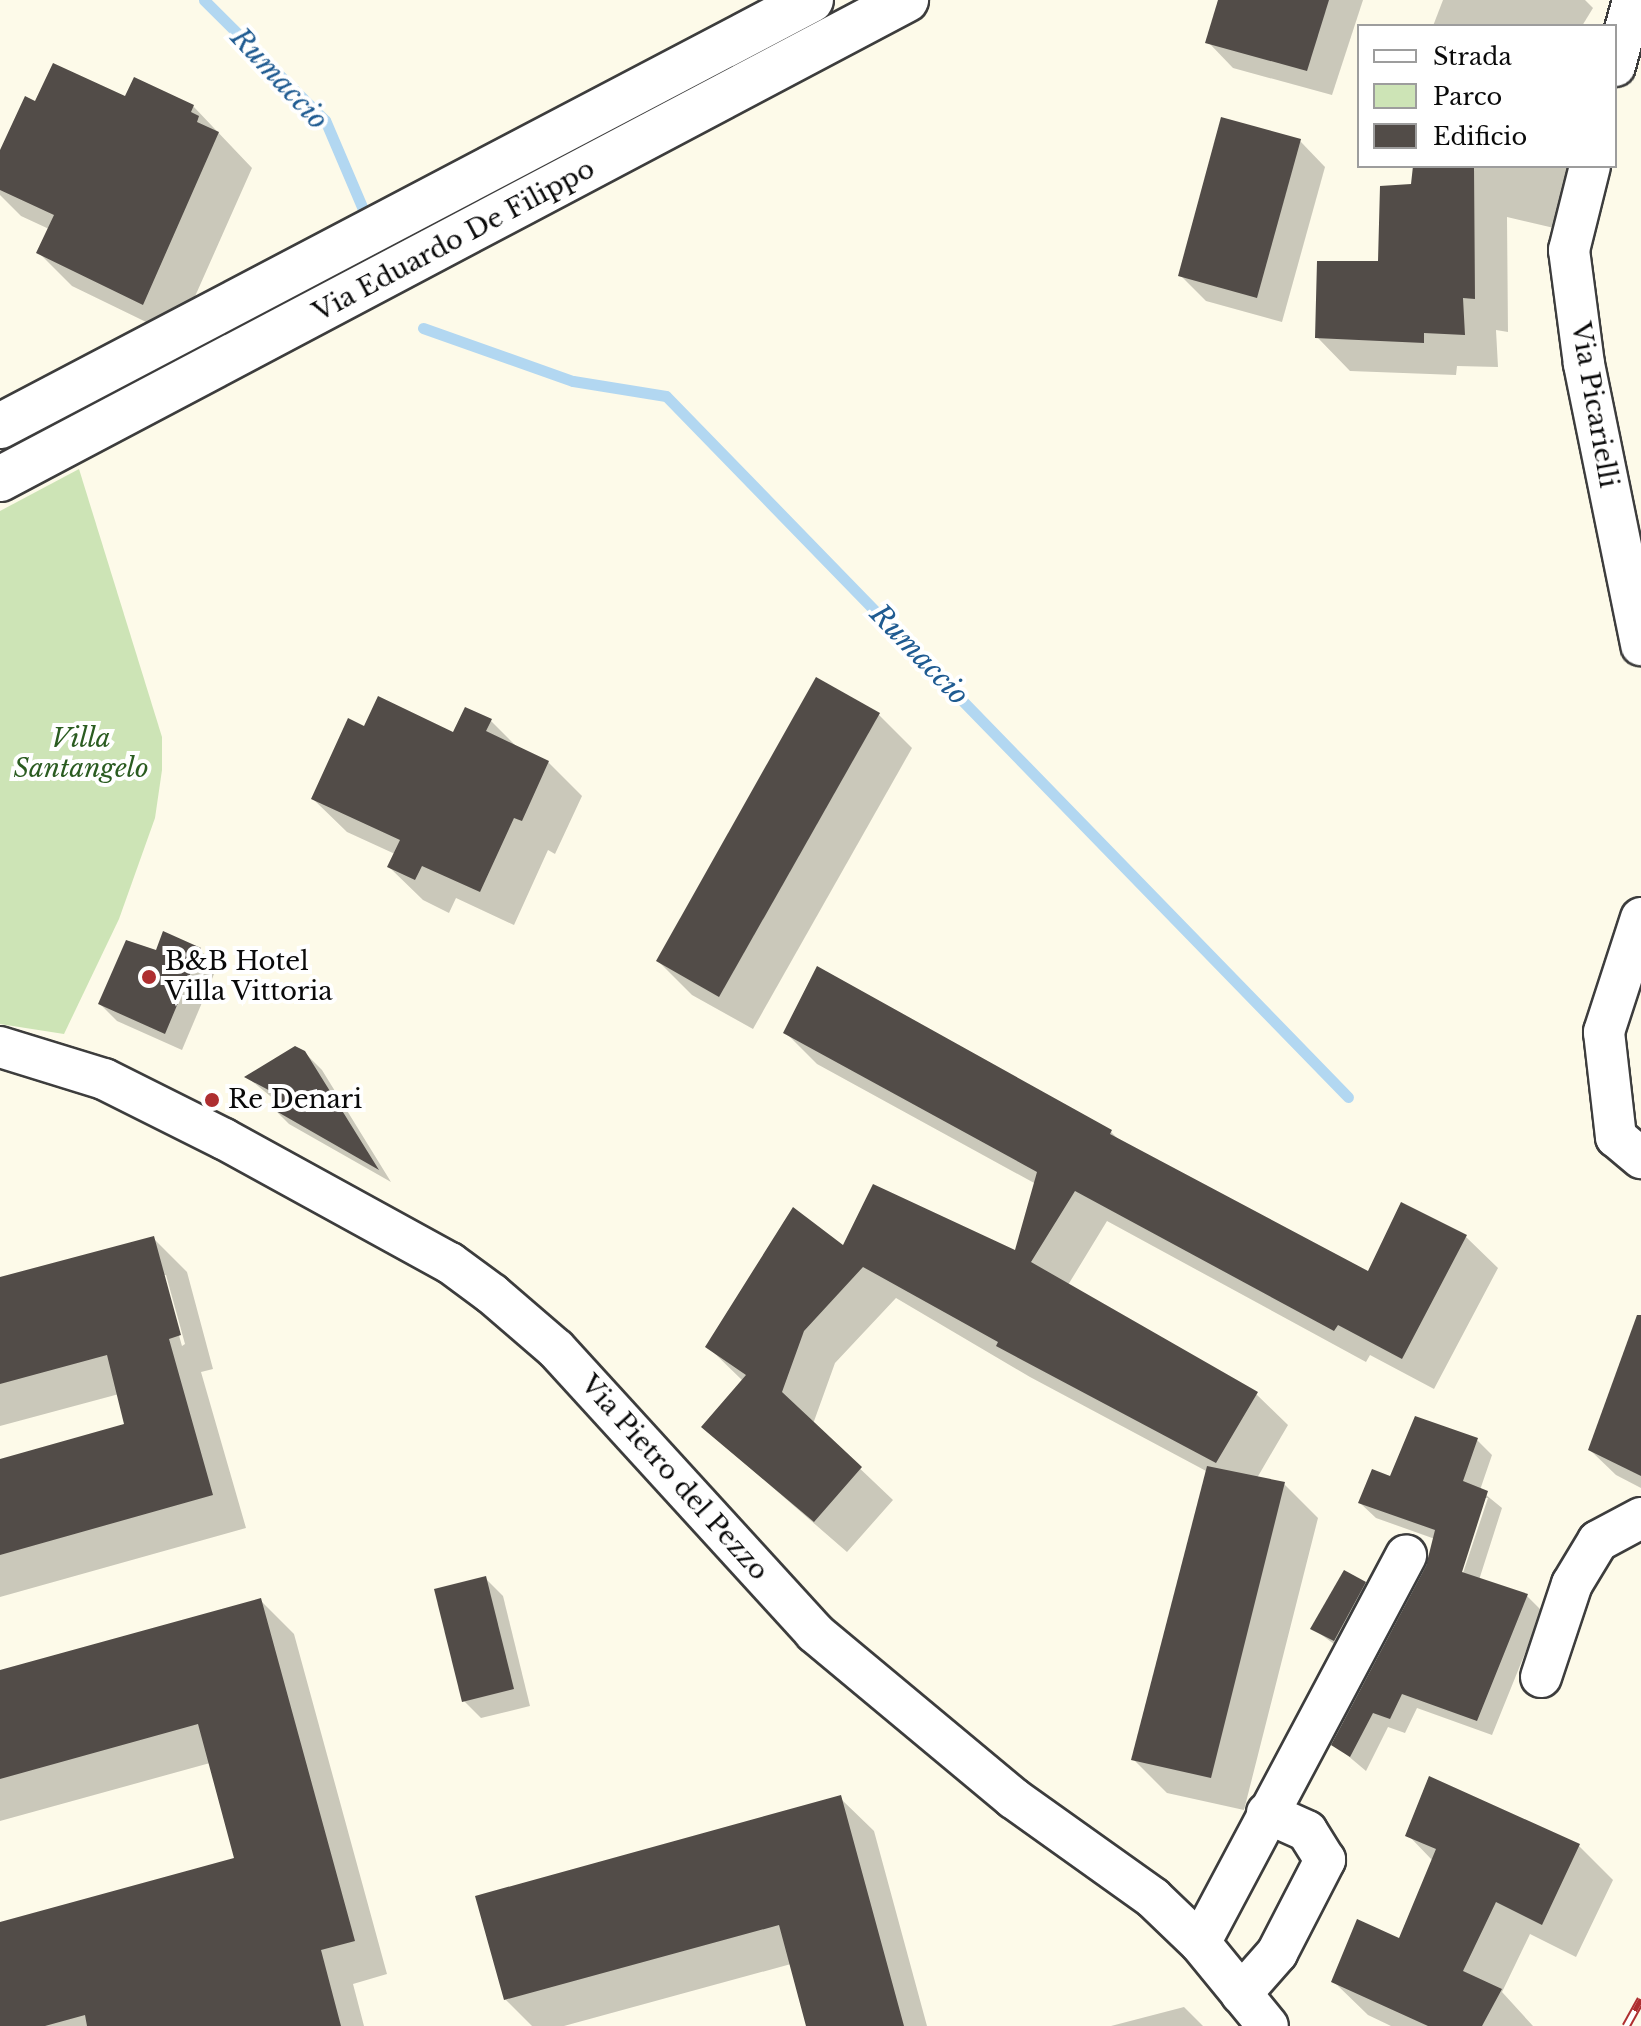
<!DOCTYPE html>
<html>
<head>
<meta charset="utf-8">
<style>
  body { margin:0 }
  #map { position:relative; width:1641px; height:2026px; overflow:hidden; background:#fdfae9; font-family:"Libre Baskerville",serif }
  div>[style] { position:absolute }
  .green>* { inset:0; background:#cde4b6 }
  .shadow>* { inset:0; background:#0003 }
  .stream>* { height:11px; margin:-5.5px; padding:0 5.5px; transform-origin:5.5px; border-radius:5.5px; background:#b2d7f1 }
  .building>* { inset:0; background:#524c48 }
  .roads { filter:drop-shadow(2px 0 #3d3d3d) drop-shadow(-2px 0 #3d3d3d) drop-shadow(0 2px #3d3d3d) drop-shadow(0 -2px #3d3d3d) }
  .minor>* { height:40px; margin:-20px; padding:0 20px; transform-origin:20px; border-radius:20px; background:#fff }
  .tertiary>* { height:44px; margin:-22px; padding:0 22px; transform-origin:22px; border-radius:22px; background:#fff }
  .rail>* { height:9px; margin-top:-4.5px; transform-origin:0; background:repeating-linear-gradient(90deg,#fff 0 18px,#ae2e30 0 36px); box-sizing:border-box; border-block:2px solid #ae2e30 }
  .dots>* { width:22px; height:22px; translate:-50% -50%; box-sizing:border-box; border:4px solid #fff; border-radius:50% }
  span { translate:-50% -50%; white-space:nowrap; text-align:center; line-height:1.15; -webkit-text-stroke:8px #fff; paint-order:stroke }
  .street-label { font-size:26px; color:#0a0a0a }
  .park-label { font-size:26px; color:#2b5c21; font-style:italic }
  .poi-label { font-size:26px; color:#0a0a0a }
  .left { translate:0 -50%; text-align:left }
  .water-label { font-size:28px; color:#1f5b91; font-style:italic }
  .legend { position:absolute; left:1357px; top:24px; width:260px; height:144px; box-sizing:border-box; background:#fff; border:2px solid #9d9d9d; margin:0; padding:10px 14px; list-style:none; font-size:24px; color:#0a0a0a }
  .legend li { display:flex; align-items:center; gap:16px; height:40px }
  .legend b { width:40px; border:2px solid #9d9d9d }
</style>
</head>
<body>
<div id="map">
  <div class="green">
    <i style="clip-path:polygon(79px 469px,162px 737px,162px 770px,155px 818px,119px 919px,64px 1034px,0 1024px,0 511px)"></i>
  </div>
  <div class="shadow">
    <i style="clip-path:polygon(1220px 0,1363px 0,1332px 95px,1233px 68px,1208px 42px)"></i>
    <i style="clip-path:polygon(1443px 0,1585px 0,1593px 8px,1582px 26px,1433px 26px)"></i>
    <i style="clip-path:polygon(36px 104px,193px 106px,252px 168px,177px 337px,72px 286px,38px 252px,49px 229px,21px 216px,0 195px,0 155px)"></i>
    <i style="clip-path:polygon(1300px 141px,1325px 167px,1282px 322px,1206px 301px,1180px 275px)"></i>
    <i style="clip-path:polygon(1415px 166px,1575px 166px,1554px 228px,1507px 217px,1508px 332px,1496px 330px,1498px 367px,1457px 366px,1456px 375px,1350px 371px,1317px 337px,1380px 263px,1413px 186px)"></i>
    <i style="clip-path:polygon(878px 714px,912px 748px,753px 1029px,692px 995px,658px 961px)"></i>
    <i style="clip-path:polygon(491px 721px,519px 749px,548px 762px,582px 796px,555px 854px,548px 850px,514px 925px,456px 898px,449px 913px,423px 900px,389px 867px,395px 854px,347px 832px,313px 799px,365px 728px,454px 734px)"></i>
    <i style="clip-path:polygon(200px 950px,217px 967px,182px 1050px,117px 1021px,100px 1004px,157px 952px)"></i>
    <i style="clip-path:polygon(785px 1032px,1111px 1132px,1122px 1143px,1369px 1273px,1466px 1237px,1498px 1268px,1434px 1389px,1370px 1355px,1366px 1362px,1107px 1221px,1068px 1285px,1256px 1394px,1288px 1425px,1257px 1478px,1284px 1484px,1318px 1518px,1244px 1810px,1167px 1793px,1133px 1759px,1208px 1472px,1030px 1377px,896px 1298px,835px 1363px,813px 1424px,893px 1500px,847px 1552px,703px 1427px,743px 1381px,708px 1347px,844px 1249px,1016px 1253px,1036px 1184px,817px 1064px)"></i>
    <i style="clip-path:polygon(304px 1052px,322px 1070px,391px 1182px,289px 1124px,272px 1107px,275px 1100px,247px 1077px)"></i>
    <i style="clip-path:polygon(evenodd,153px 1238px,187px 1272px,213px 1369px,201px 1372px,246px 1528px,0 1597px,0 1461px,126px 1426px,119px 1394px,0 1426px,0 1279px,153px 1238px,162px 1275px,166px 1275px,185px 1344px,182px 1346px,162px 1275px)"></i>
    <i style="clip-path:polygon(1641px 1317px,1641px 1488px,1616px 1475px,1590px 1450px)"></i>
    <i style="clip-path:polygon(evenodd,1477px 1440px,1492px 1455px,1480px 1490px,1502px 1508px,1479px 1580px,1527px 1596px,1542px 1611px,1492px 1735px,1417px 1708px,1405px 1733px,1388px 1727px,1366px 1771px,1334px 1744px,1428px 1566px,1435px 1539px,1376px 1518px,1360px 1503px,1391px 1478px,1477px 1440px,1484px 1498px,1488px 1498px,1460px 1582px,1457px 1581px,1484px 1498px)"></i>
    <i style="clip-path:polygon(486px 1579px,503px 1596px,530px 1706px,481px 1718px,463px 1700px)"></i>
    <i style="clip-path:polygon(1365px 1583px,1382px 1600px,1352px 1657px,1312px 1628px)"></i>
    <i style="clip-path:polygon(260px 1600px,294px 1634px,387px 1974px,353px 1984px,364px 2026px,0 2026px,0 1924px,236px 1859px,210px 1763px,0 1821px,0 1672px)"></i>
    <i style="clip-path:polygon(840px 1798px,874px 1831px,927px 2026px,808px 2026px,791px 1964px,564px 2026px,532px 2026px,505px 1999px)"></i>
    <i style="clip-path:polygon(1408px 1835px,1579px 1846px,1613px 1880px,1576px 1957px,1530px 1934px,1502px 1992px,1533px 2026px,1391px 2026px,1368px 2015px,1334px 1982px,1400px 1941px,1433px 1861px)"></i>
    <i style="clip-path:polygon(1184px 2007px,1203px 2026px,1111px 2026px)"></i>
  </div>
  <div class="stream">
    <i style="left:204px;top:0;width:170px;rotate:44.8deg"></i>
    <i style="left:325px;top:120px;width:97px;rotate:66.9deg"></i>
    <i style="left:423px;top:328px;width:159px;rotate:19.5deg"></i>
    <i style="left:573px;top:381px;width:94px;rotate:9.2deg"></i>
    <i style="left:666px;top:396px;width:978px;rotate:45.79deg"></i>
  </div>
  <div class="building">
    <i style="clip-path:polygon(1218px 0,1329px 0,1307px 71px,1205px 43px)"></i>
    <i style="clip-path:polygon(53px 63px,125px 96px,134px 77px,194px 105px,191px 112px,199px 116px,197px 122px,219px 132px,143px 305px,36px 253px,54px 215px,0 190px,0 150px,25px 96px,35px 101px)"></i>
    <i style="clip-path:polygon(1221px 117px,1301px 139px,1257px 298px,1178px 276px)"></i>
    <i style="clip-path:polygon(1413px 166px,1474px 166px,1475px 299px,1463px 298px,1465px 335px,1424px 333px,1424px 343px,1315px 338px,1317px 261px,1378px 261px,1380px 186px,1411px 184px)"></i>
    <i style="clip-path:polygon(816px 677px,880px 713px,719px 997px,656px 961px)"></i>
    <i style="clip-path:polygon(378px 696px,453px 732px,465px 707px,492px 719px,486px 731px,549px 761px,522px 821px,514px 818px,480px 892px,422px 866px,415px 880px,387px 867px,400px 840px,311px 799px,348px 718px,364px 726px)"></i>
    <i style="clip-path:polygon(163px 931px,201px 948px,165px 1034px,98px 1004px,126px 940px,156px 950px)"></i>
    <i style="clip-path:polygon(817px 966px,1112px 1130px,1110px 1134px,1368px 1271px,1401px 1202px,1467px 1235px,1402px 1359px,1338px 1325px,1334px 1331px,1075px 1191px,1031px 1262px,1258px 1392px,1216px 1463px,996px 1346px,998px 1342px,863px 1267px,804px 1331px,782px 1392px,862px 1467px,814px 1522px,701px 1427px,746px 1375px,705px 1347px,793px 1207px,843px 1245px,873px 1184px,1015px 1250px,1037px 1172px,783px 1033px)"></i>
    <i style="clip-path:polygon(295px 1046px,305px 1051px,379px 1170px,269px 1107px,276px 1094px,244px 1077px)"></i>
    <i style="clip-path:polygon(154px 1236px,181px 1335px,169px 1339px,213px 1495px,0 1555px,0 1459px,124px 1424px,107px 1355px,0 1384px,0 1277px)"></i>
    <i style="clip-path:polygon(1637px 1315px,1641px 1315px,1641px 1476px,1588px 1450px)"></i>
    <i style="clip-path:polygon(1415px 1416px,1478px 1438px,1463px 1481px,1488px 1491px,1462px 1572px,1528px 1594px,1477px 1721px,1402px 1694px,1390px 1719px,1373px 1713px,1350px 1757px,1331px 1745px,1426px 1566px,1435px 1530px,1358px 1503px,1372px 1469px,1390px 1476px)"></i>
    <i style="clip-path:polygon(1207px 1466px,1285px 1482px,1211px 1778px,1131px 1760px)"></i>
    <i style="clip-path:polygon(1344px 1570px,1366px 1582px,1334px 1641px,1310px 1629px)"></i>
    <i style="clip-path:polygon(486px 1576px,514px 1689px,462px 1702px,434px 1589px)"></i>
    <i style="clip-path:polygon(261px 1598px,355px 1941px,321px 1950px,341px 2026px,87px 2026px,85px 2015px,45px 2026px,0 2026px,0 1922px,234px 1858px,198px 1724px,0 1779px,0 1670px)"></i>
    <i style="clip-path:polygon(1429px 1776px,1580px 1844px,1542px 1925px,1496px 1902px,1463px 1971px,1502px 1989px,1482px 2026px,1428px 2026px,1331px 1982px,1357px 1919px,1399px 1938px,1436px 1849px,1405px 1836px)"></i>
    <i style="clip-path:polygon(841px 1795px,904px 2026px,806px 2026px,779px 1925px,504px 2000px,475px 1896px)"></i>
  </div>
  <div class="roads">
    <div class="minor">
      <i style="left:1615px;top:66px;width:68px;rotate:-74.7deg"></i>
      <i style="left:1590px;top:166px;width:87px;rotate:104deg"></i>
      <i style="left:1569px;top:250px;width:115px;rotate:82.5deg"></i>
      <i style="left:1584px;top:364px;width:287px;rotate:78.5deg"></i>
      <i style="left:1641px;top:918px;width:120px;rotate:108deg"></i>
      <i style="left:1604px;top:1032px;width:106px;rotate:83.5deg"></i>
      <i style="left:1616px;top:1137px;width:33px;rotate:40deg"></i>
      <i style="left:0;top:1047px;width:109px;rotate:17.1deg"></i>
      <i style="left:104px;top:1079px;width:134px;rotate:26.6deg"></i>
      <i style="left:224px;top:1139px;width:258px;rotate:28.8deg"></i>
      <i style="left:450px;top:1263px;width:52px;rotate:36.4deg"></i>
      <i style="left:492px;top:1294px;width:84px;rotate:40.7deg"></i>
      <i style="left:556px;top:1349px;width:384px;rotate:47.6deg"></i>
      <i style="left:815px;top:1633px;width:258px;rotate:39.8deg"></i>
      <i style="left:1013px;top:1798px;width:172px;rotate:35.5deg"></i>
      <i style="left:1153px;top:1898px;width:65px;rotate:43.8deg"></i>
      <i style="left:1200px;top:1943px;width:107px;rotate:50.7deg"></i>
      <i style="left:1541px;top:1677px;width:98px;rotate:-71.6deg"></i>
      <i style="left:1572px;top:1584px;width:50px;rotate:-58.8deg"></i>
      <i style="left:1598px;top:1541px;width:49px;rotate:-28.1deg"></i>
      <i style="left:1200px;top:1943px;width:439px;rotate:-62deg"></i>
      <i style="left:1241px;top:1994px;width:55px;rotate:-48.7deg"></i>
      <i style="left:1277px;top:1953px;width:105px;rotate:-62.7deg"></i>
      <i style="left:1325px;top:1860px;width:34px;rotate:-122deg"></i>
      <i style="left:1307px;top:1831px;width:44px;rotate:-155.8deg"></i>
    </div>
    <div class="tertiary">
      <i style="left:0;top:426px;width:916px;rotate:-27.71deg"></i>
      <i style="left:0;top:479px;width:1025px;rotate:-27.87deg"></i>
    </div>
  </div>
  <div class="rail">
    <i style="left:1626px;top:2026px;width:31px;rotate:-61deg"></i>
  </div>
  <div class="dots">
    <i style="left:149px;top:977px;background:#ae2e30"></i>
    <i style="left:212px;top:1100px;background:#ae2e30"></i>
  </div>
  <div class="street-label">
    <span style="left:454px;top:241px;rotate:-28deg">Via Eduardo De Filippo</span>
    <span style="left:1594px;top:405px;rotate:80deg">Via Picarielli</span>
    <span style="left:674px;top:1478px;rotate:48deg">Via Pietro del Pezzo</span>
  </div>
  <div class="park-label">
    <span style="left:81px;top:754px">Villa<br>Santangelo</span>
  </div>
  <div class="poi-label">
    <span class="left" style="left:165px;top:977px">B&amp;B Hotel<br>Villa Vittoria</span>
    <span class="left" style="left:228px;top:1100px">Re Denari</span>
  </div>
  <div class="water-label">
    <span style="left:279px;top:79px;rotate:47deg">Rumaccio</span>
    <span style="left:919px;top:655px;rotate:46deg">Rumaccio</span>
  </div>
  <ul class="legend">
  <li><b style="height:10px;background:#fff"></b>Strada</li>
  <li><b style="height:22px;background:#cde4b6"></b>Parco</li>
  <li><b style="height:22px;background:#524c48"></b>Edificio</li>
  </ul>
</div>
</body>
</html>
